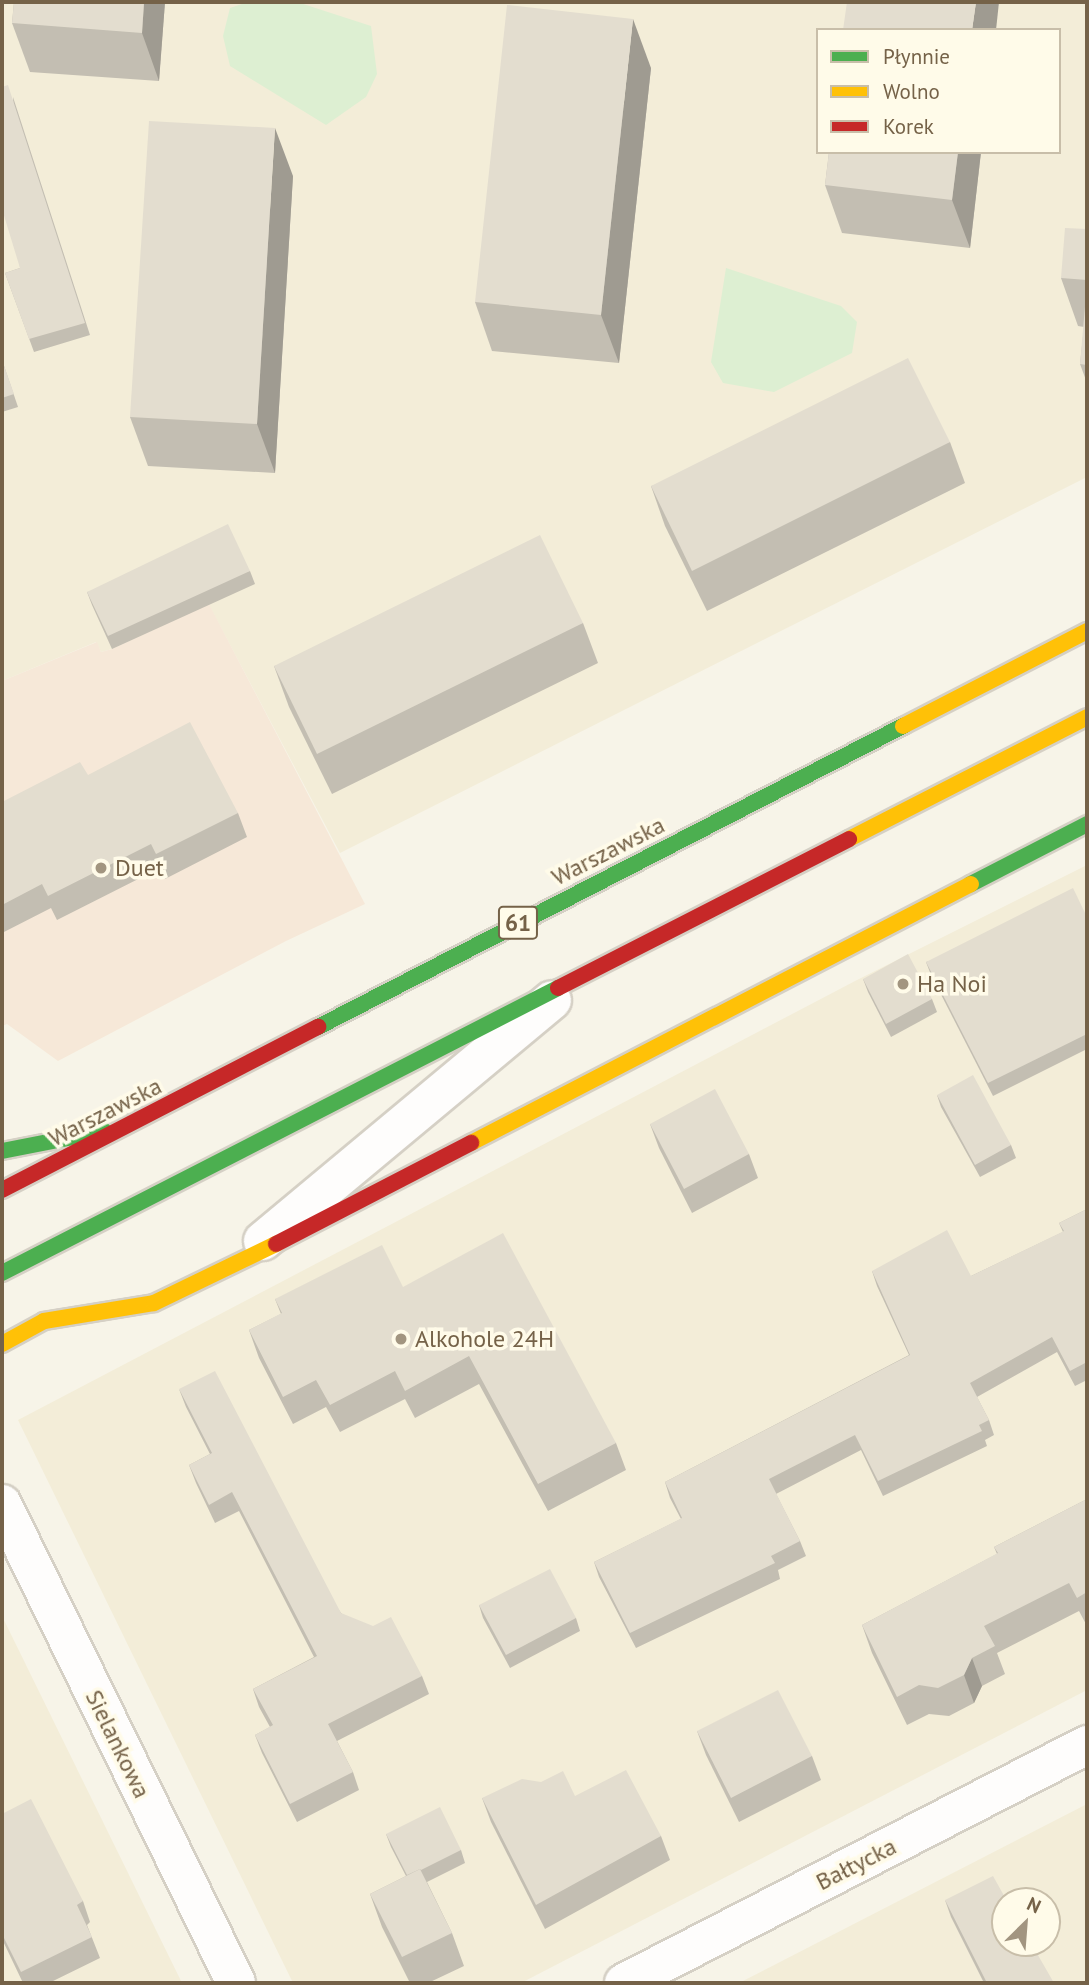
<!DOCTYPE html>
<html>
<head>
<meta charset="utf-8">
<style>
  body { margin:0 }
  #map { position:relative; width:1089px; height:1985px; overflow:hidden; background:#f7f4e8; font-family:"PT Sans",sans-serif }
  div>[style] { position:absolute }
  .residential>* { inset:0; background:#f3edd8 }
  .commercial>* { inset:0; background:#f6e8d8 }
  .green>* { inset:0; background:#ddefd2 }
  .roads { filter:drop-shadow(2px 0 #d5d0c5) drop-shadow(-2px 0 #d5d0c5) drop-shadow(0 2px #d5d0c5) drop-shadow(0 -2px #d5d0c5) }
  .street>* { height:38px; margin:-19px; padding:0 19px; transform-origin:19px; border-radius:19px; background:#fefdfc }
  .fast>* { height:16px; margin:-8px; padding:0 8px; transform-origin:8px; border-radius:8px; background:#4caf50 }
  .slow>* { height:16px; margin:-8px; padding:0 8px; transform-origin:8px; border-radius:8px; background:#ffc107 }
  .jam>* { height:16px; margin:-8px; padding:0 8px; transform-origin:8px; border-radius:8px; background:#c62828 }
  .wall>* { inset:0; background:#c3beb2 }
  .shaded-wall>* { inset:0; background:#9f9b91 }
  .building>* { inset:0; background:#e3ddcf }
  .dots>* { width:19px; height:19px; translate:-50% -50%; box-sizing:border-box; border:4px solid #fffbe9; border-radius:50% }
  span { translate:-50% -50%; white-space:nowrap; text-align:center; line-height:1.15; -webkit-text-stroke:7px #fffbe9; paint-order:stroke }
  .shield-label span { padding:2px 5px; background:#fffbe9; border:2px solid; border-radius:5px; -webkit-text-stroke-width:0 }
  .shield-label { font-size:23px; color:#756248; font-weight:700 }
  .street-label { font-size:24px; color:#756248 }
  .poi-label { font-size:24px; color:#756248 }
  .left { translate:0 -50%; text-align:left }
  .frame { position:absolute; inset:0; border:4px solid #756248; pointer-events:none }
  .legend { position:absolute; left:816px; top:28px; width:245px; height:126px; box-sizing:border-box; background:#fffbe9; border:2px solid #c8bea9; margin:0; padding:9px 12px; list-style:none; font-size:21px; color:#756248 }
  .legend li { display:flex; align-items:center; gap:14px; height:35px }
  .legend b { width:35px; border:2px solid #c8bea9 }
  .north { position:absolute; left:991px; top:1887px; width:70px; height:70px; box-sizing:border-box; background:#fffbe9; border:2px solid #c8bea9; border-radius:50%; rotate:25deg; font-size:19px; font-weight:700; line-height:28px; text-align:center; color:#756248 }
  .north::after { content:''; display:block; margin:auto; width:24px; height:32px; background:#a29580; clip-path:polygon(50% 0,100% 100%,50% 72%,0 100%) }
</style>
</head>
<body>
<div id="map">
  <div class="residential">
    <i style="clip-path:polygon(evenodd,2px 2px,1087px 2px,1087px 477px,340px 853px,209px 605px,112px 649px,101px 652px,96px 642px,2px 681px,2px 2px,818px 30px,1059px 30px,1059px 152px,818px 152px,818px 30px)"></i>
    <i style="clip-path:polygon(1087px 865px,1087px 1690px,521px 1983px,293px 1983px,18px 1420px,857px 980px)"></i>
    <i style="clip-path:polygon(2px 1616px,182px 1983px,2px 1983px)"></i>
    <i style="clip-path:polygon(evenodd,1087px 1804px,1087px 1983px,739px 1983px,1087px 1804px,1005px 1901px,1047px 1901px,1047px 1943px,1005px 1943px,1005px 1901px)"></i>
  </div>
  <div class="commercial">
    <i style="clip-path:polygon(209px 604px,365px 904px,286px 941px,58px 1061px,7px 1024px,2px 1026px,2px 681px,97px 642px,101px 652px,112px 649px)"></i>
  </div>
  <div class="green">
    <i style="clip-path:polygon(248px 2px,297px 2px,371px 26px,377px 74px,366px 97px,326px 125px,230px 66px,223px 36px,230px 8px)"></i>
    <i style="clip-path:polygon(726px 268px,841px 306px,857px 322px,852px 353px,774px 392px,723px 383px,711px 362px)"></i>
  </div>
  <div class="roads">
    <div class="street">
      <i style="left:263px;top:1241px;width:376px;rotate:-39.8deg"></i>
      <i style="left:2px;top:1504px;width:533px;rotate:63.96deg"></i>
      <i style="left:624px;top:1983px;width:521px;rotate:-27.2deg"></i>
    </div>
    <div class="fast">
      <i style="left:971px;top:884px;width:131px;rotate:-27.3deg"></i>
      <i style="left:318px;top:1027px;width:658px;rotate:-27.23deg"></i>
      <i style="left:2px;top:1151px;width:104px;rotate:-11.1deg"></i>
      <i style="left:2px;top:1273px;width:625px;rotate:-27.14deg"></i>
    </div>
    <div class="slow">
      <i style="left:903px;top:726px;width:207px;rotate:-27.3deg"></i>
      <i style="left:849px;top:839px;width:267px;rotate:-27.1deg"></i>
      <i style="left:471px;top:1143px;width:563px;rotate:-27.38deg"></i>
      <i style="left:2px;top:1344px;width:48px;rotate:-28.7deg"></i>
      <i style="left:44px;top:1321px;width:111px;rotate:-9.3deg"></i>
      <i style="left:154px;top:1303px;width:136px;rotate:-25.8deg"></i>
    </div>
    <div class="jam">
      <i style="left:558px;top:988px;width:327px;rotate:-27.1deg"></i>
      <i style="left:2px;top:1190px;width:356px;rotate:-27.3deg"></i>
      <i style="left:276px;top:1244px;width:220px;rotate:-27.4deg"></i>
    </div>
  </div>
  <div class="wall">
    <i style="clip-path:polygon(14px 2px,165px 2px,159px 81px,30px 72px,12px 23px)"></i>
    <i style="clip-path:polygon(651px 68px,619px 363px,492px 351px,475px 302px)"></i>
    <i style="clip-path:polygon(13px 97px,90px 335px,34px 352px,5px 273px,20px 268px)"></i>
    <i style="clip-path:polygon(829px 152px,981px 152px,970px 248px,842px 233px,825px 185px)"></i>
    <i style="clip-path:polygon(293px 176px,275px 473px,148px 466px,130px 417px)"></i>
    <i style="clip-path:polygon(1087px 229px,1087px 383px,1080px 364px,1084px 327px,1078px 326px,1061px 278px)"></i>
    <i style="clip-path:polygon(2px 360px,18px 407px,2px 412px)"></i>
    <i style="clip-path:polygon(950px 442px,965px 483px,707px 611px,665px 526px,651px 486px)"></i>
    <i style="clip-path:polygon(250px 571px,255px 584px,112px 649px,92px 605px,87px 592px)"></i>
    <i style="clip-path:polygon(583px 623px,598px 663px,332px 794px,289px 707px,274px 666px)"></i>
    <i style="clip-path:polygon(88px 775px,238px 813px,247px 837px,165px 879px,160px 868px,57px 920px,51px 908px,2px 933px,2px 802px)"></i>
    <i style="clip-path:polygon(1087px 917px,1087px 1049px,993px 1096px,931px 975px,926px 962px)"></i>
    <i style="clip-path:polygon(863px 979px,932px 999px,937px 1012px,891px 1037px,868px 992px)"></i>
    <i style="clip-path:polygon(937px 1095px,1011px 1145px,1016px 1158px,980px 1177px,941px 1107px)"></i>
    <i style="clip-path:polygon(650px 1124px,749px 1154px,758px 1178px,692px 1213px,659px 1148px)"></i>
    <i style="clip-path:polygon(1087px 1209px,1087px 1380px,1075px 1386px,1057px 1352px,977px 1397px,989px 1420px,994px 1435px,985px 1440px,987px 1446px,883px 1496px,861px 1450px,776px 1494px,800px 1541px,806px 1556px,778px 1570px,780px 1579px,636px 1648px,599px 1577px,594px 1562px,681px 1519px,670px 1498px,665px 1482px,909px 1355px,877px 1286px,872px 1271px,971px 1276px,1063px 1232px,1059px 1223px)"></i>
    <i style="clip-path:polygon(403px 1287px,616px 1443px,626px 1470px,548px 1511px,479px 1384px,415px 1418px,405px 1399px,340px 1432px,326px 1407px,293px 1424px,259px 1358px,249px 1330px,281px 1314px,275px 1299px)"></i>
    <i style="clip-path:polygon(179px 1389px,341px 1613px,422px 1676px,429px 1694px,337px 1741px,353px 1772px,359px 1790px,297px 1822px,262px 1753px,255px 1735px,270px 1727px,259px 1707px,253px 1689px,314px 1657px,239px 1511px,215px 1523px,196px 1483px,189px 1465px,210px 1454px,186px 1407px)"></i>
    <i style="clip-path:polygon(1087px 1499px,1087px 1626px,1079px 1611px,997px 1653px,1005px 1674px,982px 1686px,974px 1703px,949px 1716px,929px 1714px,907px 1725px,872px 1653px,862px 1625px,997px 1554px,994px 1547px)"></i>
    <i style="clip-path:polygon(479px 1605px,576px 1618px,580px 1631px,510px 1668px,483px 1618px)"></i>
    <i style="clip-path:polygon(697px 1731px,812px 1756px,821px 1780px,739px 1822px,706px 1755px)"></i>
    <i style="clip-path:polygon(575px 1796px,661px 1836px,670px 1860px,545px 1929px,491px 1822px,482px 1798px)"></i>
    <i style="clip-path:polygon(2px 1814px,83px 1901px,90px 1922px,87px 1925px,100px 1958px,49px 1983px,23px 1983px,2px 1939px)"></i>
    <i style="clip-path:polygon(386px 1834px,461px 1850px,465px 1863px,427px 1882px,452px 1933px,464px 1966px,428px 1983px,410px 1983px,382px 1927px,370px 1894px,406px 1876px,391px 1847px)"></i>
    <i style="clip-path:polygon(945px 1900px,1054px 1983px,984px 1983px,951px 1917px)"></i>
  </div>
  <div class="shaded-wall">
    <i style="clip-path:polygon(144px 2px,165px 2px,159px 81px,142px 33px)"></i>
    <i style="clip-path:polygon(976px 2px,999px 2px,996px 30px,972px 30px)"></i>
    <i style="clip-path:polygon(633px 19px,651px 68px,619px 363px,601px 315px)"></i>
    <i style="clip-path:polygon(275px 128px,293px 176px,275px 473px,257px 424px)"></i>
    <i style="clip-path:polygon(958px 152px,981px 152px,970px 248px,952px 200px)"></i>
    <i style="clip-path:polygon(972px 1658px,982px 1686px,974px 1703px,964px 1675px)"></i>
  </div>
  <div class="building">
    <i style="clip-path:polygon(14px 2px,144px 2px,142px 33px,12px 23px)"></i>
    <i style="clip-path:polygon(847px 2px,976px 2px,972px 30px,843px 30px)"></i>
    <i style="clip-path:polygon(507px 5px,633px 19px,601px 315px,475px 302px)"></i>
    <i style="clip-path:polygon(8px 85px,85px 323px,29px 339px,5px 273px,20px 268px,2px 209px,2px 87px)"></i>
    <i style="clip-path:polygon(149px 121px,275px 128px,257px 424px,130px 417px)"></i>
    <i style="clip-path:polygon(829px 152px,958px 152px,952px 200px,825px 185px)"></i>
    <i style="clip-path:polygon(1065px 228px,1087px 229px,1087px 280px,1061px 278px)"></i>
    <i style="clip-path:polygon(1087px 284px,1087px 365px,1080px 364px)"></i>
    <i style="clip-path:polygon(908px 358px,950px 442px,692px 571px,651px 486px)"></i>
    <i style="clip-path:polygon(2px 360px,14px 394px,2px 398px)"></i>
    <i style="clip-path:polygon(228px 524px,250px 571px,108px 636px,87px 592px)"></i>
    <i style="clip-path:polygon(540px 535px,583px 623px,317px 754px,274px 666px)"></i>
    <i style="clip-path:polygon(190px 722px,238px 813px,156px 854px,151px 844px,48px 896px,42px 884px,2px 905px,2px 802px,80px 762px,88px 775px)"></i>
    <i style="clip-path:polygon(1073px 888px,1087px 917px,1087px 1034px,988px 1083px,926px 962px)"></i>
    <i style="clip-path:polygon(908px 954px,932px 999px,886px 1024px,863px 979px)"></i>
    <i style="clip-path:polygon(973px 1075px,1011px 1145px,975px 1165px,937px 1095px)"></i>
    <i style="clip-path:polygon(715px 1089px,749px 1154px,684px 1189px,650px 1124px)"></i>
    <i style="clip-path:polygon(1087px 1209px,1087px 1362px,1070px 1371px,1052px 1337px,970px 1383px,989px 1420px,979px 1425px,982px 1431px,878px 1481px,855px 1435px,769px 1479px,800px 1541px,771px 1556px,775px 1563px,630px 1633px,594px 1562px,682px 1518px,665px 1482px,910px 1355px,872px 1271px,947px 1230px,971px 1276px,1064px 1231px,1059px 1223px)"></i>
    <i style="clip-path:polygon(503px 1233px,616px 1443px,538px 1484px,469px 1356px,405px 1391px,395px 1371px,330px 1405px,316px 1380px,283px 1397px,249px 1330px,282px 1313px,275px 1299px,382px 1245px,403px 1287px)"></i>
    <i style="clip-path:polygon(215px 1371px,341px 1613px,373px 1626px,391px 1617px,422px 1676px,328px 1724px,353px 1772px,290px 1804px,255px 1735px,273px 1725px,253px 1689px,317px 1656px,232px 1492px,209px 1505px,189px 1465px,212px 1453px,179px 1389px)"></i>
    <i style="clip-path:polygon(1087px 1499px,1087px 1592px,1077px 1598px,1069px 1583px,984px 1626px,995px 1646px,972px 1658px,964px 1675px,938px 1688px,919px 1685px,897px 1697px,862px 1625px,998px 1553px,994px 1547px)"></i>
    <i style="clip-path:polygon(550px 1569px,576px 1618px,506px 1655px,479px 1605px)"></i>
    <i style="clip-path:polygon(778px 1690px,812px 1756px,731px 1798px,697px 1731px)"></i>
    <i style="clip-path:polygon(626px 1770px,661px 1836px,536px 1905px,482px 1798px,522px 1779px,541px 1782px,563px 1771px,575px 1796px)"></i>
    <i style="clip-path:polygon(31px 1799px,83px 1901px,77px 1905px,92px 1937px,21px 1972px,2px 1934px,2px 1814px)"></i>
    <i style="clip-path:polygon(440px 1807px,461px 1850px,421px 1870px,420px 1869px,407px 1875px,386px 1834px)"></i>
    <i style="clip-path:polygon(420px 1869px,452px 1933px,402px 1957px,370px 1894px)"></i>
    <i style="clip-path:polygon(993px 1876px,1007px 1901px,1005px 1901px,1005px 1943px,1031px 1943px,1054px 1983px,987px 1983px,945px 1900px)"></i>
  </div>
  <div class="dots">
    <i style="left:101px;top:868px;background:#a29580"></i>
    <i style="left:903px;top:984px;background:#a29580"></i>
    <i style="left:401px;top:1339px;background:#a29580"></i>
  </div>
  <div class="shield-label">
    <span style="left:518px;top:923px">61</span>
  </div>
  <div class="street-label">
    <span style="left:608px;top:851px;rotate:-27deg">Warszawska</span>
    <span style="left:105px;top:1112px;rotate:-27deg">Warszawska</span>
    <span style="left:118px;top:1744px;rotate:64deg">Sielankowa</span>
    <span style="left:856px;top:1864px;rotate:-27deg">Bałtycka</span>
  </div>
  <div class="poi-label">
    <span class="left" style="left:115px;top:868px">Duet</span>
    <span class="left" style="left:917px;top:984px">Ha Noi</span>
    <span class="left" style="left:415px;top:1339px">Alkohole 24H</span>
  </div>
  <div class="frame"></div>
  <ul class="legend">
  <li><b style="height:9px;background:#4caf50"></b>Płynnie</li>
  <li><b style="height:9px;background:#ffc107"></b>Wolno</li>
  <li><b style="height:9px;background:#c62828"></b>Korek</li>
  </ul>
  <div class="north">N</div>
</div>
</body>
</html>
